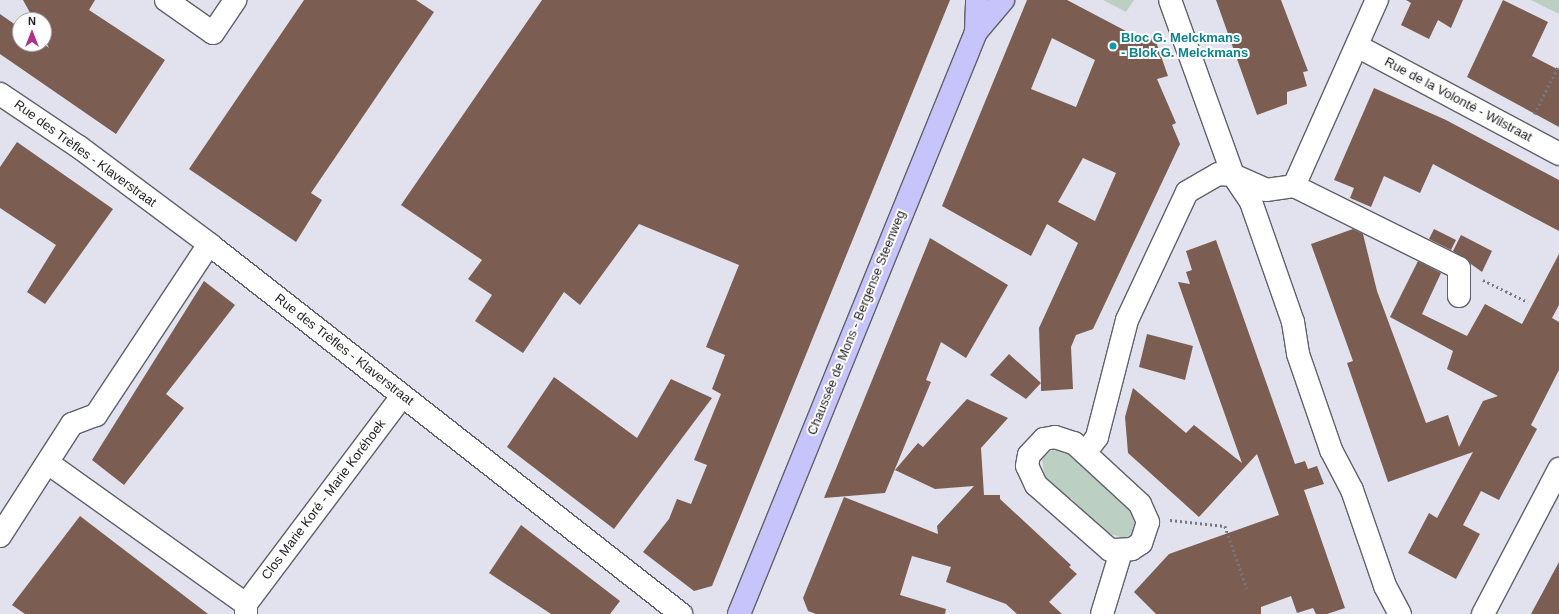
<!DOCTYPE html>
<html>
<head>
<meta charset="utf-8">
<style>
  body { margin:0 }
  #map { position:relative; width:1559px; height:614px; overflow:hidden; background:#e1e2ee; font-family:Helvetica,sans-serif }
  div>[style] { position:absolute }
  .green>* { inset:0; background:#bbd0c2 }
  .building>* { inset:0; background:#7b5e51 }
  .path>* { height:2.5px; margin-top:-1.25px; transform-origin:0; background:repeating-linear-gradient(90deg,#76777f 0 2px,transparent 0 5px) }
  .roads { filter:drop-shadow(1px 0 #60616b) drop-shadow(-1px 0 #60616b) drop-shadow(0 1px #60616b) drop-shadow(0 -1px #60616b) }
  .minor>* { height:22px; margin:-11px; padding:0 11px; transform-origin:11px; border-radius:11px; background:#fff }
  .major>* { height:22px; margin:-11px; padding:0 11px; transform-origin:11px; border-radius:11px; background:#c6c4fb }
  .dots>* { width:11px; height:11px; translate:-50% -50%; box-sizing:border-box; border:2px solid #fff; border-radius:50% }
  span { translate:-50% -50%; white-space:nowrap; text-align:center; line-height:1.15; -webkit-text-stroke:4px #fff; paint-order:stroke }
  .culture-label { font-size:13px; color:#0d838f; font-weight:700 }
  .left { translate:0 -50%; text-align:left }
  .street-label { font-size:13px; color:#1e1e22 }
  .north { position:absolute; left:12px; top:12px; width:40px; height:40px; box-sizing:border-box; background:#fff; border:1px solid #a5a5a7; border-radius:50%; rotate:0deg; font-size:11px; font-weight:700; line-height:16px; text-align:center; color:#1e1e22 }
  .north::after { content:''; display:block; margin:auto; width:14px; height:18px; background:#ab338a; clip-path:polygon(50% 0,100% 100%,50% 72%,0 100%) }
</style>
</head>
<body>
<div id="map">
  <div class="green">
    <i style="clip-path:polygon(1103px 0,1134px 0,1126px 12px)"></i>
    <i style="clip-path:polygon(1531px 0,1559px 0,1559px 14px)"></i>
    <i style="clip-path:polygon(1052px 450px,1070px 453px,1132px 509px,1135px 522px,1132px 534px,1125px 538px,1110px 534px,1107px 537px,1071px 498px,1068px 501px,1045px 479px,1042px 459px)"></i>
  </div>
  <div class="building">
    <i style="clip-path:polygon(23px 0,95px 0,89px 10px,165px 60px,116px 134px,0 54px,0 14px,20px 28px,20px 44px,44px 44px,49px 48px,44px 38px,44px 20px,34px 20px)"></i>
    <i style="clip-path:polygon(304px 0,416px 0,434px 12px,311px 193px,322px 200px,296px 242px,189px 169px)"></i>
    <i style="clip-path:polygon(542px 0,950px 0,712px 586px,694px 591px,643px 552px,669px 519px,677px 499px,691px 504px,707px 465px,694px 460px,721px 394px,712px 389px,725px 355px,706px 347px,739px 265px,639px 224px,580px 305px,564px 292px,523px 353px,475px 321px,492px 295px,468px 279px,482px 260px,401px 205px)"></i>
    <i style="clip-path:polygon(evenodd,1027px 0,1067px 0,1143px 40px,1154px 36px,1168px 76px,1157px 79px,1176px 123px,1172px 125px,1180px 144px,1093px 329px,1076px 335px,1071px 347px,1073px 389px,1041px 391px,1041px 383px,1026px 399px,990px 375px,1009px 354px,1041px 383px,1039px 328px,1078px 243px,1047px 224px,1031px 256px,942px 206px,1027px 0,1052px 38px,1095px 60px,1076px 107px,1031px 89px,1052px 38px,1027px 0,1083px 158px,1116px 173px,1095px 221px,1058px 202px,1083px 158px)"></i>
    <i style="clip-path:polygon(1216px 0,1281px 0,1308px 71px,1303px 72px,1307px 86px,1287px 92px,1287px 104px,1257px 115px)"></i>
    <i style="clip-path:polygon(1406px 0,1463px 0,1451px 28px,1438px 20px,1429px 39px,1401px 25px,1411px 3px)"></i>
    <i style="clip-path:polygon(1503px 0,1548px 22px,1532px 56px,1559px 70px,1559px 127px,1467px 77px)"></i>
    <i style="clip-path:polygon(1374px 88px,1446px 120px,1559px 180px,1559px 231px,1433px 164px,1420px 193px,1384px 176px,1371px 207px,1350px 198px,1354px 188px,1334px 180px)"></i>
    <i style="clip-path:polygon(17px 142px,113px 209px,45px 304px,27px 292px,56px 245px,0 208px,0 167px)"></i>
    <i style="clip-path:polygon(1353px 229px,1363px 234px,1377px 291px,1426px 423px,1448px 415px,1459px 447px,1483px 401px,1498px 396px,1447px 369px,1453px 351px,1390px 317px,1418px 261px,1441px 273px,1422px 314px,1467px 336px,1485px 304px,1522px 324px,1559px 254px,1559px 305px,1552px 318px,1559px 322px,1559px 370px,1531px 425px,1537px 429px,1499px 500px,1481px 491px,1463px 525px,1480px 534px,1456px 579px,1408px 553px,1429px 513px,1437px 518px,1473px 452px,1388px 482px,1347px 363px,1353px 361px,1311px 244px)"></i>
    <i style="clip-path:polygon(1434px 229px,1456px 240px,1451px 250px,1429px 239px)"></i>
    <i style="clip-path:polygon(1461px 235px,1492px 251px,1482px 272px,1453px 251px)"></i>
    <i style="clip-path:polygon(930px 238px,1008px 285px,966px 358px,941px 342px,926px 380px,931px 382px,885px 493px,824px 498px)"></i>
    <i style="clip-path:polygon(1216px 240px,1295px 464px,1305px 461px,1308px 469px,1317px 466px,1324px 484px,1304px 490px,1345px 608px,1327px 614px,1316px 614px,1313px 608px,1297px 613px,1291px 596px,1261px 607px,1261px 614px,1156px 614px,1134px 592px,1169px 554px,1279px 515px,1257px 454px,1199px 517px,1128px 453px,1125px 417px,1133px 388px,1186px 433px,1194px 425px,1242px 463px,1178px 282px,1190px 284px,1186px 272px,1192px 270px,1186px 251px)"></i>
    <i style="clip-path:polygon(204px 281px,235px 305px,166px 394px,184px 408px,124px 485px,92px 460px)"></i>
    <i style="clip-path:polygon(1147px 334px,1193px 346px,1185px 380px,1139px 367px)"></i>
    <i style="clip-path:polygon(554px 377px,637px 438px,671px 379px,712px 398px,614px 529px,507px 447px)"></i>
    <i style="clip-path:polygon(967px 399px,1008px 418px,981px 448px,984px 495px,1000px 495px,1000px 499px,1071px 565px,1069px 567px,1077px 574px,1049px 602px,1062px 614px,1017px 614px,1006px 604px,946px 582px,951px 567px,912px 556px,900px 595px,946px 609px,945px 614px,816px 614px,808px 611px,803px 598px,844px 497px,938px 534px,937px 526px,974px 486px,935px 489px,895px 470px,918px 443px,923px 447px)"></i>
    <i style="clip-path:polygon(80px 516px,208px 614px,25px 614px,12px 605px)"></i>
    <i style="clip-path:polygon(521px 525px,620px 601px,610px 614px,551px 614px,489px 573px)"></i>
    <i style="clip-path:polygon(1559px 562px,1559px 614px,1531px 614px)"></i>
  </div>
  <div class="path">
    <i style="left:1534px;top:114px;width:55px;rotate:-63deg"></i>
    <i style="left:1483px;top:280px;width:50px;rotate:26.1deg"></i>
    <i style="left:1170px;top:520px;width:55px;rotate:6.2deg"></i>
    <i style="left:1225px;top:526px;width:66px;rotate:70.5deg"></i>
  </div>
  <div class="roads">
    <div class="minor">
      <i style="left:166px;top:0;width:57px;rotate:35.1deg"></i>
      <i style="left:213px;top:33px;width:40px;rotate:-56deg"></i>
      <i style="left:1170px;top:0;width:186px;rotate:70.2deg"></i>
      <i style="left:1233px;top:175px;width:32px;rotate:56deg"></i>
      <i style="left:1251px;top:202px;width:127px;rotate:70.7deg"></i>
      <i style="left:1293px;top:322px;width:32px;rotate:81deg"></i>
      <i style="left:1298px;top:354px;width:102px;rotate:71deg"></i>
      <i style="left:1331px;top:450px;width:45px;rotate:62.3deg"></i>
      <i style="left:1352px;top:490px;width:102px;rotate:71deg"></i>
      <i style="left:1385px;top:586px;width:32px;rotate:62deg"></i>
      <i style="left:1357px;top:46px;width:229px;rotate:28.1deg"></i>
      <i style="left:0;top:94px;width:95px;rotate:33.9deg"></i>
      <i style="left:79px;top:147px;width:162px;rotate:36.7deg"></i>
      <i style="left:209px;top:244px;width:600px;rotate:38.09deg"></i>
      <i style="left:1294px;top:186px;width:184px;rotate:26.4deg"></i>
      <i style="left:1459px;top:268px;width:28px;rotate:90deg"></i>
      <i style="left:1055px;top:437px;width:20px;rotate:18deg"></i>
      <i style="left:1074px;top:443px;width:90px;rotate:42.7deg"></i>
      <i style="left:1140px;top:504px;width:20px;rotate:66deg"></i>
      <i style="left:1148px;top:522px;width:22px;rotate:108deg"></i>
      <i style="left:1141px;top:543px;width:11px;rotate:146deg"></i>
      <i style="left:1132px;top:549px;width:22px;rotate:177deg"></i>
      <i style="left:1110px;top:550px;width:98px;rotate:-138.7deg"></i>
      <i style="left:1036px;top:485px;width:21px;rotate:-115deg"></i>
      <i style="left:1027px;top:466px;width:11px;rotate:-80deg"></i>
      <i style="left:1029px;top:455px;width:22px;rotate:-47deg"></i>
      <i style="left:1044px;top:439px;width:11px;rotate:-10deg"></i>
      <i style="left:1085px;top:453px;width:20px;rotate:-53deg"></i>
      <i style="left:1097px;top:437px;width:121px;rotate:-75.6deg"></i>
      <i style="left:1127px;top:320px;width:141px;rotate:-64.9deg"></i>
      <i style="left:1187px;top:192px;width:36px;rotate:-30deg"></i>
      <i style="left:1218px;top:174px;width:15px;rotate:4deg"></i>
      <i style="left:1233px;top:175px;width:36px;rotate:24deg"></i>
      <i style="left:1266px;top:190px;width:28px;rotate:-8deg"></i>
      <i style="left:1294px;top:186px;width:204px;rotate:-66deg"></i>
      <i style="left:48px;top:463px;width:243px;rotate:35.5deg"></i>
      <i style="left:0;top:536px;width:133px;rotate:-57.3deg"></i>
      <i style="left:72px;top:424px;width:26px;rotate:-21deg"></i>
      <i style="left:96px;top:415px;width:205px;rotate:-56.5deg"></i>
      <i style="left:246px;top:614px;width:10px;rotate:-90deg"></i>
      <i style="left:246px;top:604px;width:260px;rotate:-53.1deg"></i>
      <i style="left:1102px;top:614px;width:65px;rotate:-73deg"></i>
      <i style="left:1483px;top:614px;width:164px;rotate:-62.3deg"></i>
    </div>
    <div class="major">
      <i style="left:976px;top:32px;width:32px;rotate:-88deg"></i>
      <i style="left:739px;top:614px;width:628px;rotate:-67.84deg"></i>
      <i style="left:976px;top:32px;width:42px;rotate:-49.8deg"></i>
    </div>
  </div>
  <div class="dots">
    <i style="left:1113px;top:46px;background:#0f9aa8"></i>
  </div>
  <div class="culture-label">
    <span class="left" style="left:1121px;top:46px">Bloc G. Melckmans<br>- Blok G. Melckmans</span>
  </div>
  <div class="street-label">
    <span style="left:1458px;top:100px;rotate:28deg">Rue de la Volonté - Wilstraat</span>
    <span style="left:85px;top:154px;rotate:36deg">Rue des Trèfles - Klaverstraat</span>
    <span style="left:857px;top:323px;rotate:-68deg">Chaussée de Mons - Bergense Steenweg</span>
    <span style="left:344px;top:350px;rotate:38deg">Rue des Trèfles - Klaverstraat</span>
    <span style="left:324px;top:500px;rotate:-53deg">Clos Marie Koré - Marie Koréhoek</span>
  </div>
  <div class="north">N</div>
</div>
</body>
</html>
